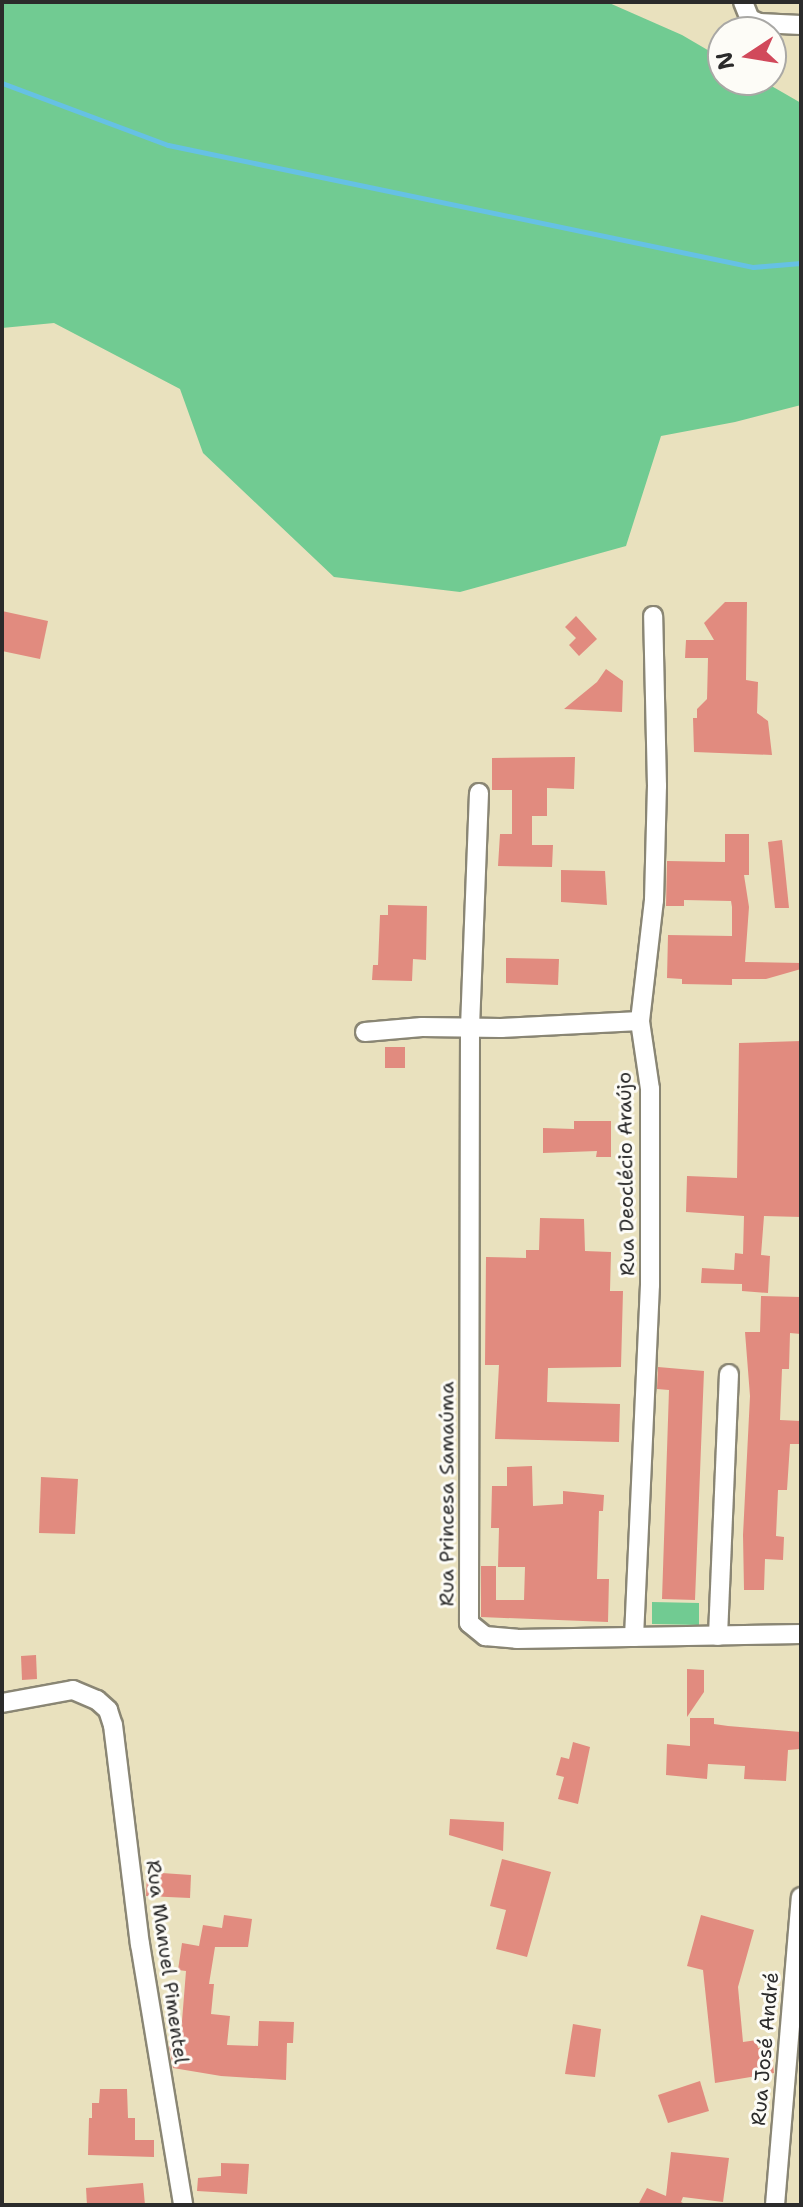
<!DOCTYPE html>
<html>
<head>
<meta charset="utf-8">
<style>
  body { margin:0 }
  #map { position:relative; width:803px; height:2207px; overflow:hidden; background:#e9e1be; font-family:"Shantell Sans",sans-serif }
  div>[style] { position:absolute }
  .green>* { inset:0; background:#71cb92 }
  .stream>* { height:5px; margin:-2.5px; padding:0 2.5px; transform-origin:2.5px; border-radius:2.5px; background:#66c1e4 }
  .building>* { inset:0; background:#e18b7f }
  .roads { filter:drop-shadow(2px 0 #8a8674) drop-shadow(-2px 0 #8a8674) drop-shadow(0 2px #8a8674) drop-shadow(0 -2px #8a8674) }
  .street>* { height:18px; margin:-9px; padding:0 9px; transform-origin:9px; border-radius:9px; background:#fff }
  span { translate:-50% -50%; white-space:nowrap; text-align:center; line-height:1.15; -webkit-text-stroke:6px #fdfcf7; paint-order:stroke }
  .street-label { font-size:20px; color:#2b2b2b }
  .frame { position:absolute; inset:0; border:4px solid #2b2b2b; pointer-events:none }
  .north { position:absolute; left:707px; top:16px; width:80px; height:80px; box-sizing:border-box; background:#fdfcf7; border:2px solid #a9a8a5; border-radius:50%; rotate:258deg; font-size:22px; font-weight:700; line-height:32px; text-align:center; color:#2b2b2b }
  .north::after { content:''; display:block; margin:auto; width:28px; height:36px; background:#d1495b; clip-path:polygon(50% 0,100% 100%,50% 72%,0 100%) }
</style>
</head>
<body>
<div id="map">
  <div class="green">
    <i style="clip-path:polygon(2px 2px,607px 2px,682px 35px,723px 59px,723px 80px,761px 80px,801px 103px,801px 405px,735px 422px,661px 436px,626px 546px,460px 592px,334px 577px,203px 453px,180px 389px,54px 323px,2px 328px)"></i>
    <i style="clip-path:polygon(652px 1602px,699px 1603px,699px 1625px,652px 1624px)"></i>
  </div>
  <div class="stream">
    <i style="left:2px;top:83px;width:177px;rotate:20.5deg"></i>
    <i style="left:168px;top:145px;width:598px;rotate:11.78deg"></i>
    <i style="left:753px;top:267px;width:48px;rotate:-4.8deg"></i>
  </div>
  <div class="building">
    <i style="clip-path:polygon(725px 602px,747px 602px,746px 680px,758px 682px,757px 713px,768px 721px,772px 755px,694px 752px,693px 718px,697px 718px,697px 709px,707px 699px,708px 658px,685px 658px,686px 640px,714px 640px,704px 623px)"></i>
    <i style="clip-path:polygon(2px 611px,48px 621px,40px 659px,2px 651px)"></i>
    <i style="clip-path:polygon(576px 616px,597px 639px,579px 656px,569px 645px,576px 638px,565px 627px)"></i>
    <i style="clip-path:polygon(606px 669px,623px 681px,622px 712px,564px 709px,597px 682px)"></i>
    <i style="clip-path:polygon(575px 757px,574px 789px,547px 788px,547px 816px,532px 816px,532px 845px,553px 845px,552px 867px,498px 866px,500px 834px,512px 834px,512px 790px,492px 790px,492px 758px)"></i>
    <i style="clip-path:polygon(725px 834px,749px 834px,749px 875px,744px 875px,749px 907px,745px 962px,801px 963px,801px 969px,766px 979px,732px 979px,732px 985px,682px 984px,682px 979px,667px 978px,668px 935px,732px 936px,732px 907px,731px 901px,684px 900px,684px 906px,666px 906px,667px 861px,725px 862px)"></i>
    <i style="clip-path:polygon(782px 840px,789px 908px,775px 908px,768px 842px)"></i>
    <i style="clip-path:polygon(561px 870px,605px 871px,607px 905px,561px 902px)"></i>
    <i style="clip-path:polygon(388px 905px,427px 906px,426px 960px,413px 959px,412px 981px,372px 980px,373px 965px,378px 965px,380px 915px,388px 915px)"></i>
    <i style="clip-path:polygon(506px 958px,559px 959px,558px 985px,506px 983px)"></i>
    <i style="clip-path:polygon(801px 1041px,801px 1217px,764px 1216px,761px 1255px,770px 1256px,768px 1293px,742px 1291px,742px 1284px,701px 1283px,702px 1268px,734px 1270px,735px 1253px,743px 1254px,744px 1216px,686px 1212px,687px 1176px,737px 1178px,739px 1043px)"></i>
    <i style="clip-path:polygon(385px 1047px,405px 1047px,405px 1068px,385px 1068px)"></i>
    <i style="clip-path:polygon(574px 1121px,611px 1121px,611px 1157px,596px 1157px,597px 1151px,543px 1153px,543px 1128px,574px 1129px)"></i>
    <i style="clip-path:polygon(540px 1218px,584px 1219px,585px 1251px,611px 1252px,610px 1291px,623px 1291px,621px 1367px,548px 1368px,547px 1402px,620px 1404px,619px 1442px,495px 1439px,499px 1365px,485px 1365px,486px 1257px,526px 1258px,526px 1250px,539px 1250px)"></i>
    <i style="clip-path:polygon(761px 1296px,801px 1297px,801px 1334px,790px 1333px,789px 1369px,782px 1369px,780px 1420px,801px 1421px,801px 1444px,790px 1444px,787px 1490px,778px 1490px,776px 1536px,784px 1537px,783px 1560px,765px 1559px,764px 1590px,744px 1590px,743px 1535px,750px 1396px,745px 1332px,760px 1332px)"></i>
    <i style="clip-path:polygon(658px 1367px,704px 1371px,695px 1600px,662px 1599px,669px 1390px,657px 1389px)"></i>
    <i style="clip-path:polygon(532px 1466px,533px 1506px,563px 1504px,563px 1491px,604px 1495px,603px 1511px,599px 1511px,597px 1579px,609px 1579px,608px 1622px,481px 1617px,481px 1566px,496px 1566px,496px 1600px,524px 1600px,525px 1567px,498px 1567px,499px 1528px,491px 1528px,492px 1486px,507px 1486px,507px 1467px)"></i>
    <i style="clip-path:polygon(41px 1477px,78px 1479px,75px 1534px,39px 1533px)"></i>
    <i style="clip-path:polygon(36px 1655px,37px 1679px,22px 1680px,21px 1656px)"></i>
    <i style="clip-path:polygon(687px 1669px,704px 1670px,704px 1692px,687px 1717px)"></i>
    <i style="clip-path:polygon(690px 1718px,714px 1718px,714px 1724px,728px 1726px,801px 1732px,800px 1749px,788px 1750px,786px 1781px,744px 1779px,745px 1766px,708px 1764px,707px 1779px,666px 1775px,667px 1744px,690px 1746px)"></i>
    <i style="clip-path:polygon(573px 1742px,590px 1747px,578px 1804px,558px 1799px,564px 1777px,556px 1775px,561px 1757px,569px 1759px)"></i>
    <i style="clip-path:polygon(450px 1819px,504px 1822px,503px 1851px,449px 1835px)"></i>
    <i style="clip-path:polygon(502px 1859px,551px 1872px,527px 1957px,496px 1949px,506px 1910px,490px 1906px)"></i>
    <i style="clip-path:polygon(147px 1872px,191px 1875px,190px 1898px,146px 1896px)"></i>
    <i style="clip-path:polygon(224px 1915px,252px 1919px,248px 1947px,215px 1947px,209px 1984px,214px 1984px,211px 2014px,230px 2016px,227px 2045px,258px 2046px,259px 2021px,294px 2022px,293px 2043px,287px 2043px,286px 2080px,221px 2076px,173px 2068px,169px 2046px,180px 2046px,186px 1971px,178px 1970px,182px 1943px,199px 1946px,203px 1925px,222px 1928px)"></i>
    <i style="clip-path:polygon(701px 1915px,754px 1930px,738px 1987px,743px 2042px,757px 2040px,758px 2048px,771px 2046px,774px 2073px,715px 2083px,703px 1970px,687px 1966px)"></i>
    <i style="clip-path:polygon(573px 2024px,601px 2029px,595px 2077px,565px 2074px)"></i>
    <i style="clip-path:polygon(700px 2081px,709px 2111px,668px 2123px,658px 2095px)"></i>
    <i style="clip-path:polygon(100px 2089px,127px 2089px,128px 2118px,135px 2118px,135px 2140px,154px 2140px,154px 2157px,88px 2155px,89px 2118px,92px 2118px,92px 2103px,99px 2103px)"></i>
    <i style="clip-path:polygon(671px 2152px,729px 2158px,723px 2202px,683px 2197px,681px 2202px,687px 2205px,638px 2205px,647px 2188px,666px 2196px)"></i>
    <i style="clip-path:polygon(221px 2163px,249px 2164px,247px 2194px,197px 2191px,198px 2178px,221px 2176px)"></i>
    <i style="clip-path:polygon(143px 2183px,145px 2205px,87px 2205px,86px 2188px)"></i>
  </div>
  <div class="roads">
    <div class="street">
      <i style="left:743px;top:2px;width:18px;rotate:68deg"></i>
      <i style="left:750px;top:19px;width:10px;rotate:24deg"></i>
      <i style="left:759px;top:23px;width:42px;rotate:2.7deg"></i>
      <i style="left:479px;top:793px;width:234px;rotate:92.2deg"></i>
      <i style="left:470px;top:1027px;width:596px;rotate:90.1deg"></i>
      <i style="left:469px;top:1623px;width:21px;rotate:39deg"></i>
      <i style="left:485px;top:1636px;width:32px;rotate:5deg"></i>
      <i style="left:517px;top:1639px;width:284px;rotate:-1deg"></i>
      <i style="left:365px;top:1032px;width:57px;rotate:-5deg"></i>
      <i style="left:422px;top:1027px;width:79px;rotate:0.7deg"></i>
      <i style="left:501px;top:1028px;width:139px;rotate:-2.9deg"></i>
      <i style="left:718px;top:1636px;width:262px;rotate:-87.6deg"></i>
      <i style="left:634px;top:1637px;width:352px;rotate:-87.4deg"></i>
      <i style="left:650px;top:1285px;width:196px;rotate:-90deg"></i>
      <i style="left:650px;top:1089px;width:69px;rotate:-98.4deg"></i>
      <i style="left:640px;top:1021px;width:122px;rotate:-83.4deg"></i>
      <i style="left:654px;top:900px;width:114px;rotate:-88.5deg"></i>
      <i style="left:657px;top:786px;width:170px;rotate:-91.3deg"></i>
      <i style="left:2px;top:1703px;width:72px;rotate:-10.4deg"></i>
      <i style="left:73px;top:1690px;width:26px;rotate:23deg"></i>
      <i style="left:97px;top:1700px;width:15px;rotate:42deg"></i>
      <i style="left:108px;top:1710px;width:16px;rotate:72deg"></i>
      <i style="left:113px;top:1725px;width:221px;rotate:83deg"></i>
      <i style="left:140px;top:1944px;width:265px;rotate:80.6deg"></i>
      <i style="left:775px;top:2205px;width:309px;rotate:-85.2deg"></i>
    </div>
  </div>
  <div class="street-label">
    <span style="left:626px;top:1174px;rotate:-91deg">Rua Deoclécio Araújo</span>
    <span style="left:447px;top:1494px;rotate:-90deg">Rua Princesa Samaúma</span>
    <span style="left:167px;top:1962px;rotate:82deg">Rua Manuel Pimentel</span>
    <span style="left:765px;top:2049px;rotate:-85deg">Rua José André</span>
  </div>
  <div class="frame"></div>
  <div class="north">N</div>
</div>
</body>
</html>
